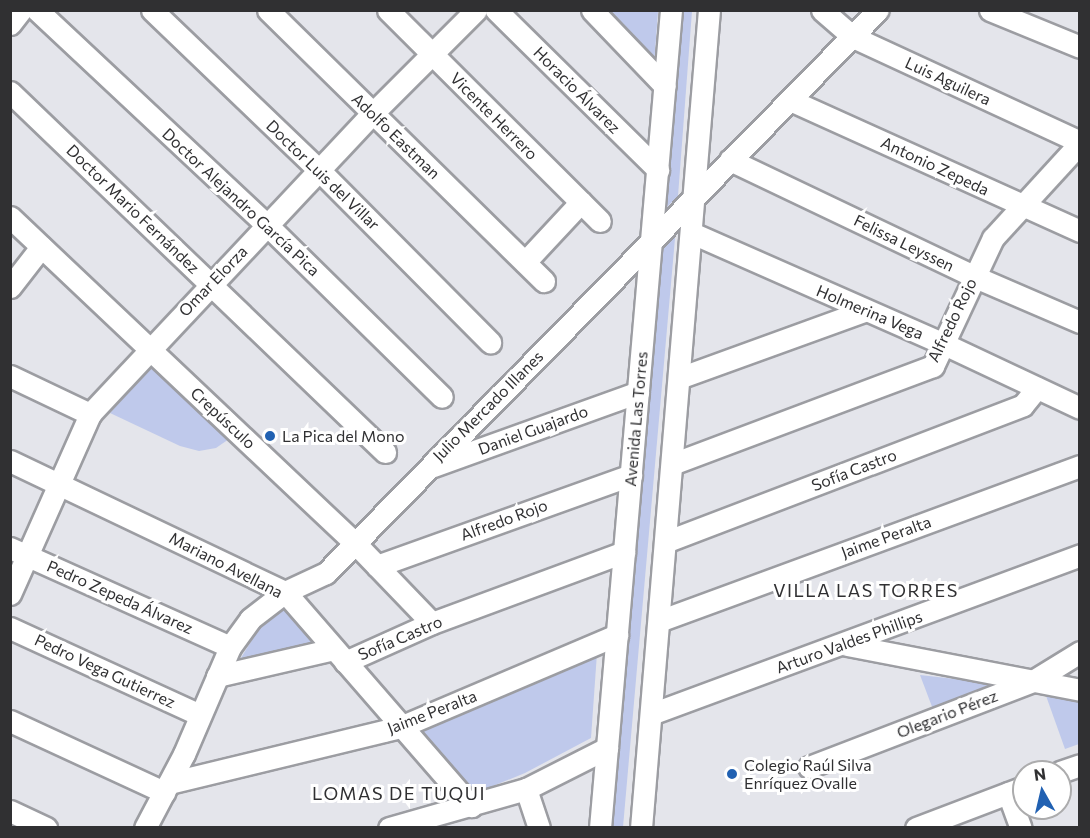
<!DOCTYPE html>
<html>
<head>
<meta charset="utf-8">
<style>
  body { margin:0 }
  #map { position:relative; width:1090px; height:838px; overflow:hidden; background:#e4e5eb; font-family:Commissioner,sans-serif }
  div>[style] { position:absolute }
  .green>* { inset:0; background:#bfc9eb }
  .roads { filter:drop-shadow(2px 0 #9c9da2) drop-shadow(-2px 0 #9c9da2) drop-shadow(0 2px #9c9da2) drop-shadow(0 -2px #9c9da2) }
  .minor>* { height:21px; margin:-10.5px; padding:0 10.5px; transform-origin:10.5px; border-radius:10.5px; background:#fff }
  .dots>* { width:16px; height:16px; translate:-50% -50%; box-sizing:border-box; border:3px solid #fff; border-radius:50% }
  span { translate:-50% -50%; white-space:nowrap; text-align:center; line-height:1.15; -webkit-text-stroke:6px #fff; paint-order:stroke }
  .street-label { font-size:16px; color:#303032 }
  .poi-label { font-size:16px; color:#303032 }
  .left { translate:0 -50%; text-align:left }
  .neighbourhood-label { font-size:18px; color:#303032; letter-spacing:1.5px }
  .frame { position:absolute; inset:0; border:12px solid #303032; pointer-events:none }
  .north { position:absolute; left:1012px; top:760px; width:60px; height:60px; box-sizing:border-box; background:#fff; border:2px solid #acacad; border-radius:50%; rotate:352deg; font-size:16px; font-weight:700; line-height:24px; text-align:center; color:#303032 }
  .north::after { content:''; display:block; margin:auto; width:21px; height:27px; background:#2161b2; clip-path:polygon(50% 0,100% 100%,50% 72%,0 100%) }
</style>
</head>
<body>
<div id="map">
  <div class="green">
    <i style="clip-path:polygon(601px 11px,658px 11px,654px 66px)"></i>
    <i style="clip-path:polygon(681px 11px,692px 11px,678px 196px,664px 210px)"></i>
    <i style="clip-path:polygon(676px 227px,623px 827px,611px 828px,663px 238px)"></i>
    <i style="clip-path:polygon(152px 365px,229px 439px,216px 448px,199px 451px,180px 446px,110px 413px)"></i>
    <i style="clip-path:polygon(288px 606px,322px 646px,236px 666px,258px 630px)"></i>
    <i style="clip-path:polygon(597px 653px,591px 738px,525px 773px,476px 793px,419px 731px)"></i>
    <i style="clip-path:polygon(920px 675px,1008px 685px,934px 712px)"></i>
    <i style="clip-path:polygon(1045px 693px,1079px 700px,1079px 744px,1065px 749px)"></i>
  </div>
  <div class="roads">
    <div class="minor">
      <i style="left:37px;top:10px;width:315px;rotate:43.1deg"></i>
      <i style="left:267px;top:225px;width:245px;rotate:44.5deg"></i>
      <i style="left:152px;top:10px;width:231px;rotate:43.8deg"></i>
      <i style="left:319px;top:170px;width:243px;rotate:45.2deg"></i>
      <i style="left:268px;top:10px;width:387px;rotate:44.5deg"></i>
      <i style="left:388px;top:10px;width:299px;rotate:44.9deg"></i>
      <i style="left:496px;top:10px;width:228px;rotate:44.6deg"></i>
      <i style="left:592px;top:10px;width:105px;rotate:46.2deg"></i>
      <i style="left:822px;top:10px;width:41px;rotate:41.1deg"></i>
      <i style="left:853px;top:37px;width:250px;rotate:24.8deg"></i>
      <i style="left:990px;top:10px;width:97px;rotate:22.3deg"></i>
      <i style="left:10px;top:24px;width:18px;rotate:-52deg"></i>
      <i style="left:10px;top:92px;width:520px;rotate:43.83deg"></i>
      <i style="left:790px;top:100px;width:318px;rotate:24.3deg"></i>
      <i style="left:730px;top:160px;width:269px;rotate:25.5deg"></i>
      <i style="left:973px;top:276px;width:116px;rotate:23.3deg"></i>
      <i style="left:10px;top:217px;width:473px;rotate:43.4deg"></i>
      <i style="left:354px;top:542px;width:112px;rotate:46.1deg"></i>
      <i style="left:692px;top:233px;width:275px;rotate:23.8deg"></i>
      <i style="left:944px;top:344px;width:150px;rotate:25.2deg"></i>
      <i style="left:525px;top:262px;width:82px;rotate:-47deg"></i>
      <i style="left:10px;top:287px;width:51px;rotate:-52.2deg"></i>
      <i style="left:10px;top:376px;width:89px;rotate:25.4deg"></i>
      <i style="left:679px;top:378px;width:197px;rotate:-19.9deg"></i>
      <i style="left:10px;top:461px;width:305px;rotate:25.5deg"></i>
      <i style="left:285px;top:592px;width:284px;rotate:49deg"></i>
      <i style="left:672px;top:464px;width:279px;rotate:-20.6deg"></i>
      <i style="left:933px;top:366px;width:141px;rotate:-64.9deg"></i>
      <i style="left:993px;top:238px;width:129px;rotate:-47.5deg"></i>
      <i style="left:433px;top:466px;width:218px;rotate:-19.8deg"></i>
      <i style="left:665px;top:542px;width:383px;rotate:-20.9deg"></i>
      <i style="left:1023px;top:405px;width:22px;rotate:-51deg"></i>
      <i style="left:10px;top:548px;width:241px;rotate:24.2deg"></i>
      <i style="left:377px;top:566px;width:270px;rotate:-19.7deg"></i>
      <i style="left:10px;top:594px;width:197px;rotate:-66deg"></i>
      <i style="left:90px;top:414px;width:413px;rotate:-46.8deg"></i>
      <i style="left:373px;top:113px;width:146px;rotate:-45deg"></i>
      <i style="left:659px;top:621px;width:449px;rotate:-20.2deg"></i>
      <i style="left:10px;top:628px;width:209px;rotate:24.6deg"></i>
      <i style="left:847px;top:645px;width:237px;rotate:10.9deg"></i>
      <i style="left:345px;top:662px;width:95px;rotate:-24.1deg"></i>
      <i style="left:432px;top:623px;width:205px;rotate:-20.3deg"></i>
      <i style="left:217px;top:676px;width:120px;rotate:-13deg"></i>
      <i style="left:651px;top:714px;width:458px;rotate:-20.3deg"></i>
      <i style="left:10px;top:721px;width:170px;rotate:24.8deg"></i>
      <i style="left:809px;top:767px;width:240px;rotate:-21deg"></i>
      <i style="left:1033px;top:681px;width:55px;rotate:-31.7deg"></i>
      <i style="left:1060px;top:772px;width:21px;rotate:-19deg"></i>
      <i style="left:169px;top:783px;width:238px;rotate:-13.6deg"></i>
      <i style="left:400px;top:727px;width:236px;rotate:-23deg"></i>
      <i style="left:526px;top:789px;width:41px;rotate:71.6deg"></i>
      <i style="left:1008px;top:793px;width:37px;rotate:70deg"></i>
      <i style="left:10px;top:811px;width:40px;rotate:25deg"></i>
      <i style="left:145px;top:828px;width:84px;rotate:-62.2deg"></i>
      <i style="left:184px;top:754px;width:116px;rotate:-66.7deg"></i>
      <i style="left:230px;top:647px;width:34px;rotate:-54deg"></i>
      <i style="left:250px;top:619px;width:44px;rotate:-37.6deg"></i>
      <i style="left:285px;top:592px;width:45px;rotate:-24.9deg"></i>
      <i style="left:326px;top:573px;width:788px;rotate:-45.57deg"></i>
      <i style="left:389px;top:828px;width:142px;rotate:-15.9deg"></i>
      <i style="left:526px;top:789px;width:91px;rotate:-26.8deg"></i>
      <i style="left:600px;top:828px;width:821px;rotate:-85.04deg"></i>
      <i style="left:641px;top:828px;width:821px;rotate:-85.25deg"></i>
      <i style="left:916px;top:828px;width:116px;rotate:-20.8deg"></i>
    </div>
  </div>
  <div class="dots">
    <i style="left:270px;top:436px;background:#2161b2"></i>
    <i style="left:732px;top:774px;background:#2161b2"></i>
  </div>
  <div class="street-label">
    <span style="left:948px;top:81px;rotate:25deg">Luis Aguilera</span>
    <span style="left:577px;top:90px;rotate:45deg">Horacio Álvarez</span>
    <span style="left:494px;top:116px;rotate:45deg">Vicente Herrero</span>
    <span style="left:396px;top:136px;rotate:44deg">Adolfo Eastman</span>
    <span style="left:935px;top:166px;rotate:25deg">Antonio Zepeda</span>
    <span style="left:323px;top:175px;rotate:44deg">Doctor Luis del Villar</span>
    <span style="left:241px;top:202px;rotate:43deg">Doctor Alejandro García Pica</span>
    <span style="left:133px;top:209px;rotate:44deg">Doctor Mario Fernández</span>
    <span style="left:904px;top:243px;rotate:26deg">Felissa Leyssen</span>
    <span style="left:213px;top:281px;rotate:-46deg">Omar Elorza</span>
    <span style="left:870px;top:312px;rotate:23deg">Holmerina Vega</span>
    <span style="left:952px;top:320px;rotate:-64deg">Alfredo Rojo</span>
    <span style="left:488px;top:406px;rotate:-45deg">Julio Mercado Illanes</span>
    <span style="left:223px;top:418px;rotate:43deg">Crepúsculo</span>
    <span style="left:636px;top:419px;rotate:-85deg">Avenida Las Torres</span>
    <span style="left:533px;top:430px;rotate:-20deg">Daniel Guajardo</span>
    <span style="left:854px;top:470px;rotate:-21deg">Sofía Castro</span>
    <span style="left:504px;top:520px;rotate:-20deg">Alfredo Rojo</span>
    <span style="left:886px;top:537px;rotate:-20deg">Jaime Peralta</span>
    <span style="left:226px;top:565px;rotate:27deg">Mariano Avellana</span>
    <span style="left:120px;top:597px;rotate:24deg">Pedro Zepeda Álvarez</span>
    <span style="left:400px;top:638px;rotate:-23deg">Sofía Castro</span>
    <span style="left:849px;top:642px;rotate:-20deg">Arturo Valdes Phillips</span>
    <span style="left:105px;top:671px;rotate:25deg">Pedro Vega Gutierrez</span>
    <span style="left:432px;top:712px;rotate:-21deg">Jaime Peralta</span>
    <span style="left:947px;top:714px;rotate:-21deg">Olegario Pérez</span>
  </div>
  <div class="poi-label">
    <span class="left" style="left:282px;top:436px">La Pica del Mono</span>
    <span class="left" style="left:744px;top:774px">Colegio Raúl Silva<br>Enríquez Ovalle</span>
  </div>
  <div class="neighbourhood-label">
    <span style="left:866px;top:590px">VILLA LAS TORRES</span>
    <span style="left:399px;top:793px">LOMAS DE TUQUI</span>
  </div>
  <div class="frame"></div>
  <div class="north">N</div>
</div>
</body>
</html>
